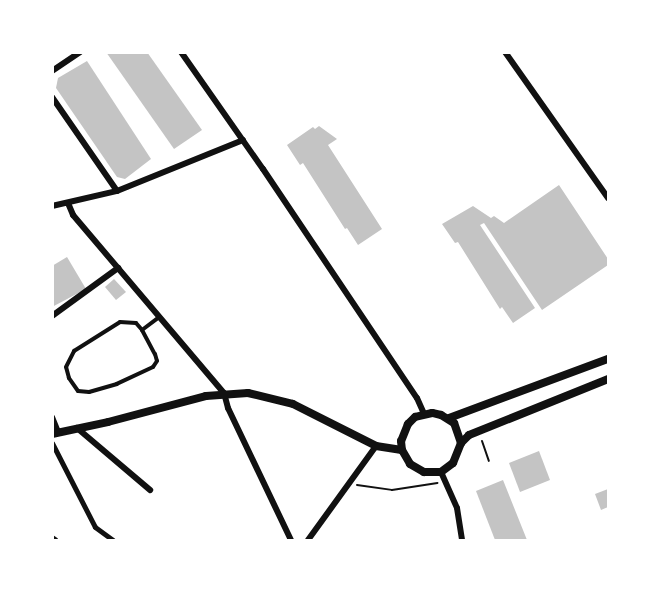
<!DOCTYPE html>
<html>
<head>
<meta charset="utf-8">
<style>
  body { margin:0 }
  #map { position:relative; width:661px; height:593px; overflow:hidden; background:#fff; font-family:"Alegreya Sans",sans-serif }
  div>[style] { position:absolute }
  .building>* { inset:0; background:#c4c4c4 }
  .path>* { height:2px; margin:-1px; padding:0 1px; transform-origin:1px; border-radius:1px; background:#111 }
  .service>* { height:4px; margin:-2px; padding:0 2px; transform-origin:2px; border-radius:2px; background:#111 }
  .pedestrian>* { height:5px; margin:-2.5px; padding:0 2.5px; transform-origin:2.5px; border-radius:2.5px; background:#111 }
  .minor>* { height:6px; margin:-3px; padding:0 3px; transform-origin:3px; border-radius:3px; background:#111 }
  .tertiary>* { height:8px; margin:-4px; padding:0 4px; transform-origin:4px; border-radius:4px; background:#111 }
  span { translate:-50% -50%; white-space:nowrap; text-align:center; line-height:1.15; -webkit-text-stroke:4.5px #fff; paint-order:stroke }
  .frame { position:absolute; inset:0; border:54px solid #fff; pointer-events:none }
</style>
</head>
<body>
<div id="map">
  <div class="building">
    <i style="clip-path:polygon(106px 52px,147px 52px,202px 130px,174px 149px)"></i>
    <i style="clip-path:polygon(87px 61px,151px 159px,125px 179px,117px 177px,56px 88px,58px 78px)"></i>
    <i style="clip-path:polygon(319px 126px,337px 139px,328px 145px,382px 229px,358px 245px,347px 228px,345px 229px,303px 163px,300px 165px,287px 145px,313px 127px,315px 129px)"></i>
    <i style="clip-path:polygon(559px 185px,608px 259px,608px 265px,542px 310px,484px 223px,480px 225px,535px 308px,513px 323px,502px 307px,500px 309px,458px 242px,455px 243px,442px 224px,473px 206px,491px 218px,494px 216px,504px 223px)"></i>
    <i style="clip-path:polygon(67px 257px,86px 289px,52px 307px,52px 266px)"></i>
    <i style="clip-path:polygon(114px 279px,126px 292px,116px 300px,105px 287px)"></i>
    <i style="clip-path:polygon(539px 451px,550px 480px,520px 492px,509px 463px)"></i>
    <i style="clip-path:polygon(503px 480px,527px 540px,495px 540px,476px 491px)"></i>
    <i style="clip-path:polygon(608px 489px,608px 507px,601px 510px,595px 494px)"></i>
  </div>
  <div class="path">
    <i style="left:482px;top:441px;width:21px;rotate:71deg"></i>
    <i style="left:357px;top:485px;width:35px;rotate:8deg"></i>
    <i style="left:392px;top:490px;width:46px;rotate:-8.8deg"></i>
  </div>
  <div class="service">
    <i style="left:142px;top:330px;width:27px;rotate:62deg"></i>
    <i style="left:155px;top:354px;width:7px;rotate:74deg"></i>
    <i style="left:157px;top:361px;width:7px;rotate:124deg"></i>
    <i style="left:153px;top:367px;width:40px;rotate:155deg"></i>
    <i style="left:117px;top:384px;width:29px;rotate:164deg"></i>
    <i style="left:89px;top:392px;width:11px;rotate:-175deg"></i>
    <i style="left:78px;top:391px;width:16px;rotate:-125deg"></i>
    <i style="left:69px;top:378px;width:11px;rotate:-105deg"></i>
    <i style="left:66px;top:367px;width:18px;rotate:-63deg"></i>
    <i style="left:74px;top:351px;width:54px;rotate:-32.2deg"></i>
    <i style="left:120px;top:322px;width:16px;rotate:4deg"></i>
    <i style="left:136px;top:323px;width:9px;rotate:49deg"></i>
    <i style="left:142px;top:330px;width:21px;rotate:-37deg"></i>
  </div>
  <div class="pedestrian">
    <i style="left:52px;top:443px;width:94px;rotate:62.9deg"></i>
    <i style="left:95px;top:527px;width:22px;rotate:36deg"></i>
  </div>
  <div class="minor">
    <i style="left:181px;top:52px;width:143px;rotate:55deg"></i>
    <i style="left:263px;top:169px;width:276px;rotate:56.1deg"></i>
    <i style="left:417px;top:398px;width:17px;rotate:66deg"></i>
    <i style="left:505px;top:52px;width:179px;rotate:54.8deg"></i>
    <i style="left:52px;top:71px;width:34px;rotate:-34deg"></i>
    <i style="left:52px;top:97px;width:114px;rotate:55.3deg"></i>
    <i style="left:68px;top:203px;width:13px;rotate:67deg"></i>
    <i style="left:73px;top:215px;width:233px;rotate:49.7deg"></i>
    <i style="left:224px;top:393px;width:16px;rotate:75deg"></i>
    <i style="left:228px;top:408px;width:146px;rotate:64.5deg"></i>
    <i style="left:52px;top:206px;width:67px;rotate:-13deg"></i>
    <i style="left:117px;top:191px;width:136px;rotate:-22deg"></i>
    <i style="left:52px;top:316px;width:82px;rotate:-36deg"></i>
    <i style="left:52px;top:417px;width:16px;rotate:68deg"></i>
    <i style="left:77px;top:428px;width:96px;rotate:40.3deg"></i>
    <i style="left:441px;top:472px;width:39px;rotate:66deg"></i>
    <i style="left:457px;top:508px;width:32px;rotate:81deg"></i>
    <i style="left:52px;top:538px;width:4px;rotate:34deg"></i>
    <i style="left:308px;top:540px;width:116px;rotate:-54.1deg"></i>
  </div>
  <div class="tertiary">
    <i style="left:449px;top:418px;width:170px;rotate:-20.4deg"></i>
    <i style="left:52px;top:434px;width:57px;rotate:-12.1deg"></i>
    <i style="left:108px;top:422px;width:101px;rotate:-14.9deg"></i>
    <i style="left:206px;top:396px;width:42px;rotate:-4.1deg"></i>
    <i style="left:248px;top:393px;width:46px;rotate:13.7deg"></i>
    <i style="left:293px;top:404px;width:93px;rotate:26.8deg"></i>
    <i style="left:376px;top:446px;width:26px;rotate:9deg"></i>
    <i style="left:461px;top:443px;width:21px;rotate:-109deg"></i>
    <i style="left:454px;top:423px;width:15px;rotate:-148deg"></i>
    <i style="left:441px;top:415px;width:9px;rotate:-167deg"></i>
    <i style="left:432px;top:413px;width:17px;rotate:167deg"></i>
    <i style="left:415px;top:417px;width:10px;rotate:135deg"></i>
    <i style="left:408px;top:424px;width:18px;rotate:112deg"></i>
    <i style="left:401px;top:441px;width:9px;rotate:84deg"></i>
    <i style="left:402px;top:450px;width:16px;rotate:60deg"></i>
    <i style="left:410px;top:464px;width:16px;rotate:30deg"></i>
    <i style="left:424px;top:472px;width:17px"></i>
    <i style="left:441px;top:472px;width:15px;rotate:-37deg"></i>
    <i style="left:453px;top:463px;width:22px;rotate:-68deg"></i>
    <i style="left:461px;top:443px;width:11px;rotate:-45deg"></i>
    <i style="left:469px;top:435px;width:150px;rotate:-21.9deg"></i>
  </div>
  <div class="frame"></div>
</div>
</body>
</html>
